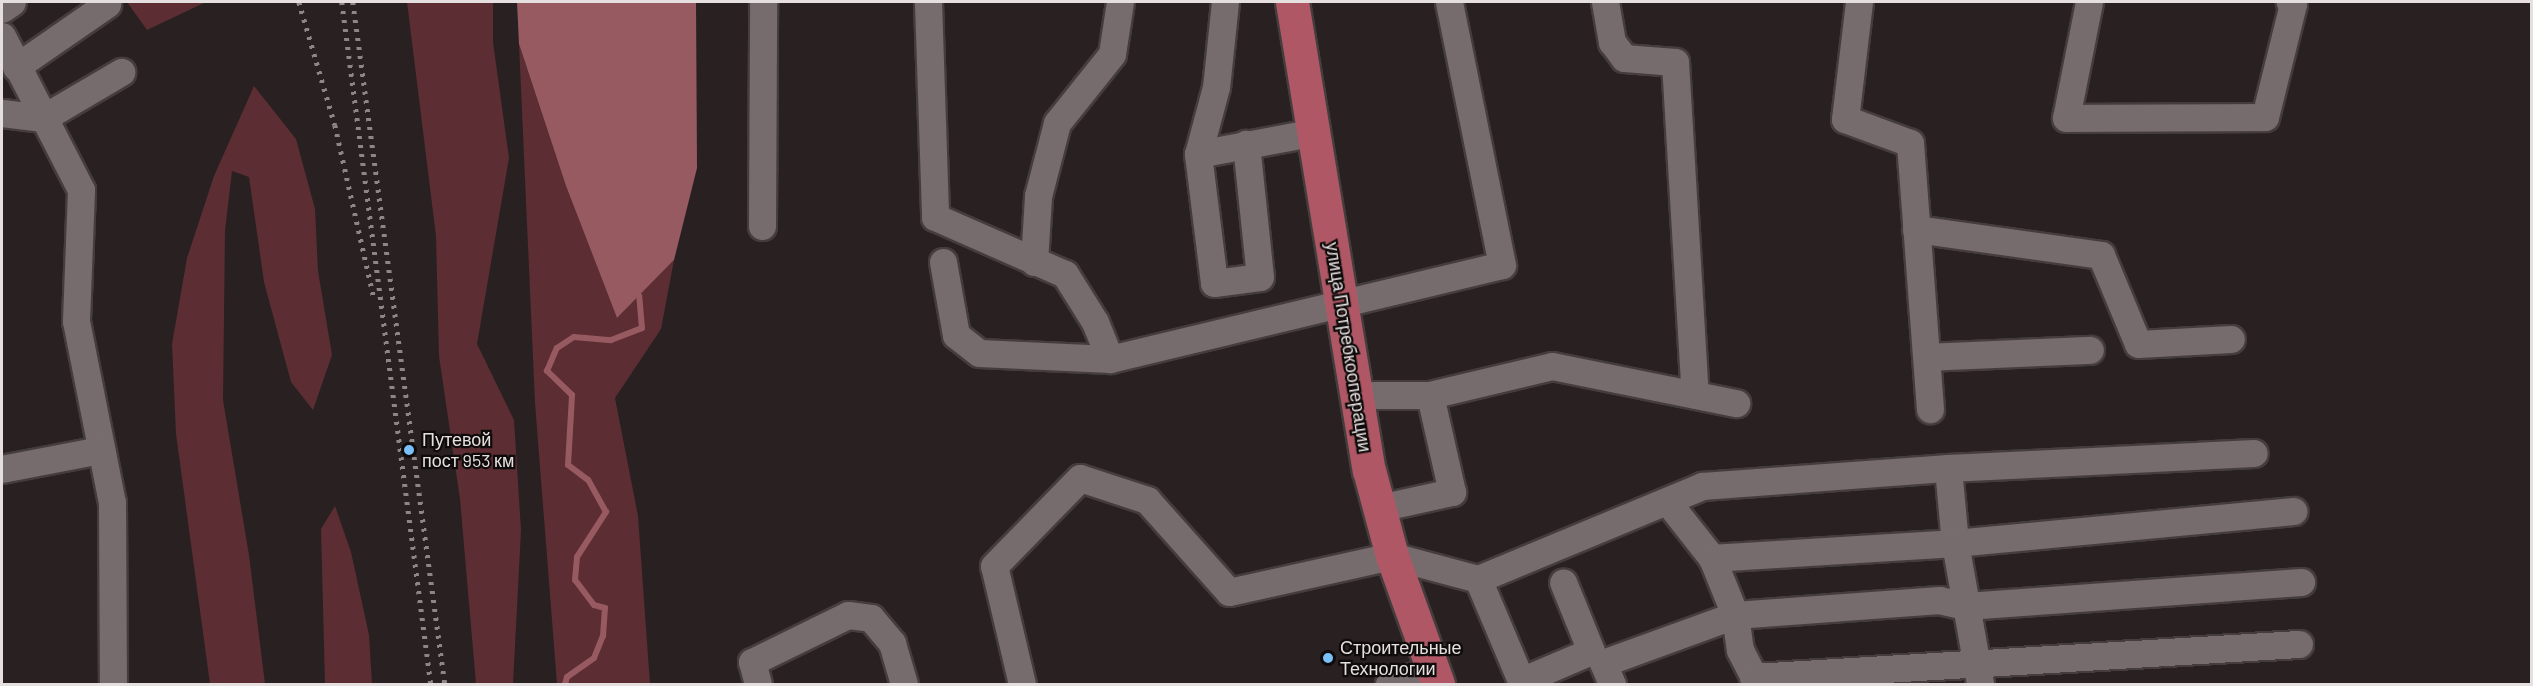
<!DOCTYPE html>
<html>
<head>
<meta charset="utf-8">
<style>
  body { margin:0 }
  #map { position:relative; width:2533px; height:686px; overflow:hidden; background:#292021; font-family:Barlow,sans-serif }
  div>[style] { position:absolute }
  .green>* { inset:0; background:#5c2d32 }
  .water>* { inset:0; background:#975a60 }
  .stream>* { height:6px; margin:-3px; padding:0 3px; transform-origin:3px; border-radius:3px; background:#975a60 }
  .roads { filter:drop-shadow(2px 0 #453d3d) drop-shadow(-2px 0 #453d3d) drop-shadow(0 2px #453d3d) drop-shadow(0 -2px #453d3d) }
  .minor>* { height:27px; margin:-13.5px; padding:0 13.5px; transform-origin:13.5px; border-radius:13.5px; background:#776c6d }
  .major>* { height:33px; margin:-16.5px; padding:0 16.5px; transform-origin:16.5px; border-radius:16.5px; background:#b05765 }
  .rail>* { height:4.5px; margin-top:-2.25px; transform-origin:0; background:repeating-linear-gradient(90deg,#8d8586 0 3px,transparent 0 9px) }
  .dots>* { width:16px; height:16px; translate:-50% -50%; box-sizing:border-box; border:3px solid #0f0b0b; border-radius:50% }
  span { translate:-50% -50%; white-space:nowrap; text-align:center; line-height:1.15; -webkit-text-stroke:4.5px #0f0b0b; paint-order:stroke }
  .street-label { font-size:18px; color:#e6dfe0 }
  .poi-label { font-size:18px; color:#e6dfe0 }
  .left { translate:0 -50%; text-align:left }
  .frame { position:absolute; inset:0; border:3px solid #e6dfe0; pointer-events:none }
</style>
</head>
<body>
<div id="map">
  <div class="green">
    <i style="clip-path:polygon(127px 2px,206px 2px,147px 30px)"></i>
    <i style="clip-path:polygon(407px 2px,493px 2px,493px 42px,509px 158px,477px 344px,514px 420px,521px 530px,513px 684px,476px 684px,460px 499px,439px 356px,436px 236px)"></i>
    <i style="clip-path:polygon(519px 44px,566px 186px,617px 318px,674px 260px,661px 329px,615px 398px,638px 516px,650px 684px,557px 684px,535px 403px)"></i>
    <i style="clip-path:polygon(254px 86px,296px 139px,315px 209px,318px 271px,332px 355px,313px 410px,291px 382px,264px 282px,249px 177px,232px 171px,225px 231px,223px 400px,249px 555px,265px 684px,210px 684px,176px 434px,172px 344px,187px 258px,214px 176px)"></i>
    <i style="clip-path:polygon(335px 506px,351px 552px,369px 635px,372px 684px,325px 684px,321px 529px)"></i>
  </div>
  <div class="water">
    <i style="clip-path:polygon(517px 2px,696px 2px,697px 168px,674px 260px,617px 318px,566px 186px,519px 44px)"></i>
  </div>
  <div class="stream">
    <i style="left:565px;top:684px;width:7px;rotate:-74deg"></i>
    <i style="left:567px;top:677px;width:33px;rotate:-35deg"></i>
    <i style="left:594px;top:658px;width:24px;rotate:-68deg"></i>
    <i style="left:603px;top:636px;width:28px;rotate:-86deg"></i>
    <i style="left:605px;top:608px;width:11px;rotate:-165deg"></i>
    <i style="left:594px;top:605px;width:31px;rotate:-127deg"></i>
    <i style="left:575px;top:580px;width:23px;rotate:-85deg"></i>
    <i style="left:577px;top:557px;width:54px;rotate:-57.2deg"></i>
    <i style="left:606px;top:512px;width:37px;rotate:-119deg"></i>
    <i style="left:588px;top:480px;width:25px;rotate:-143deg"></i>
    <i style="left:568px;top:465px;width:70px;rotate:-86.7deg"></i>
    <i style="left:572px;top:395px;width:35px;rotate:-136deg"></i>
    <i style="left:547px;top:371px;width:25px;rotate:-67deg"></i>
    <i style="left:557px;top:348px;width:20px;rotate:-33deg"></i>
    <i style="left:574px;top:337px;width:37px;rotate:5deg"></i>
    <i style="left:611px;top:340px;width:33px;rotate:-21deg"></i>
    <i style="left:642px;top:328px;width:32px;rotate:-95deg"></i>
    <i style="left:639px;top:296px;width:6px;rotate:-135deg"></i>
  </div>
  <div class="roads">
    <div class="minor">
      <i style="left:928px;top:2px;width:215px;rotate:88.1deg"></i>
      <i style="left:935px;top:217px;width:142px;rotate:23.7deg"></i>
      <i style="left:1065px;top:274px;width:57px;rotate:58deg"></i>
      <i style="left:1095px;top:322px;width:40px;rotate:68deg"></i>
      <i style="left:1225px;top:2px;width:85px;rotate:96deg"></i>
      <i style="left:1216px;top:87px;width:69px;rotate:105deg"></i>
      <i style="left:1198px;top:154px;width:130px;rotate:82.9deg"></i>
      <i style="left:1214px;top:283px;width:46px;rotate:-7.4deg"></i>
      <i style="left:1260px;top:277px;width:134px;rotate:-96deg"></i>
      <i style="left:1605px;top:2px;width:41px;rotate:80.1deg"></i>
      <i style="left:1612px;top:42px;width:20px;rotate:53deg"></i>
      <i style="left:1624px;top:58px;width:51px;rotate:4.5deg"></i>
      <i style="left:1675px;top:62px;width:333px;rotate:86.6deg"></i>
      <i style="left:1859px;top:2px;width:118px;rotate:96.8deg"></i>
      <i style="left:1845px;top:119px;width:69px;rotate:20.3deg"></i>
      <i style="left:1910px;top:143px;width:267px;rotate:85.7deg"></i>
      <i style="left:2089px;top:2px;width:118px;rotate:101.2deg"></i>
      <i style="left:2066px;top:118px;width:199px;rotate:-0.3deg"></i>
      <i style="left:2265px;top:117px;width:116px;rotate:-76.1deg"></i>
      <i style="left:2293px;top:4px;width:4px;rotate:-146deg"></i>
      <i style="left:2px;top:9px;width:12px;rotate:-35deg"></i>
      <i style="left:2px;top:36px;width:173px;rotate:62.8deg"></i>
      <i style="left:81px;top:190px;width:131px;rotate:92.2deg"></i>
      <i style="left:76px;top:321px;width:185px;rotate:78.8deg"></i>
      <i style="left:112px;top:502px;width:182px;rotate:89.7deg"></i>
      <i style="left:16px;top:67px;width:111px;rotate:-34.7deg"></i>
      <i style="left:2px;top:113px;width:41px;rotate:7deg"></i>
      <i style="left:43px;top:118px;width:91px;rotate:-30.5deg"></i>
      <i style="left:1198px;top:154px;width:119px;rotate:-10.6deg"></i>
      <i style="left:762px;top:226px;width:224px;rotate:-89.7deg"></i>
      <i style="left:1916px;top:229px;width:187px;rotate:8deg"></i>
      <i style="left:2101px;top:255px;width:96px;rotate:67.4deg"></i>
      <i style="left:2138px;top:344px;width:93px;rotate:-3.1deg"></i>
      <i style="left:943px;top:262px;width:74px;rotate:79.9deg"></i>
      <i style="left:956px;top:335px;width:29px;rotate:38deg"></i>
      <i style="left:979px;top:353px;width:131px;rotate:2.6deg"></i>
      <i style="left:1110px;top:359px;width:403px;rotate:-13.5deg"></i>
      <i style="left:1502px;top:265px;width:268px;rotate:-101.4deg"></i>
      <i style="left:1034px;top:262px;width:66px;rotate:-86.5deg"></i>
      <i style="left:1038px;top:196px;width:75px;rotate:-75.4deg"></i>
      <i style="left:1057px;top:123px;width:88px;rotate:-51.4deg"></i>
      <i style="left:1112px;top:54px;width:53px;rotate:-81.3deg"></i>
      <i style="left:1927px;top:357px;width:163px;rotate:-2.5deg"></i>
      <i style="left:1356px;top:395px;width:74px"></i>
      <i style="left:1430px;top:395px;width:125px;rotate:-13.4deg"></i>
      <i style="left:1552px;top:366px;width:188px;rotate:11.4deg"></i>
      <i style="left:1948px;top:468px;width:75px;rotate:84.7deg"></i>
      <i style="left:1955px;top:543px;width:340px;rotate:-5.4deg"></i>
      <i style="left:2px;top:469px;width:101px;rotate:-10.9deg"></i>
      <i style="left:1667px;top:501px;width:73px;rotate:51.7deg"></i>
      <i style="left:1712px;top:558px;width:61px;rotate:68deg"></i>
      <i style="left:1735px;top:615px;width:35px;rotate:82deg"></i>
      <i style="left:1740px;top:650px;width:38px;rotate:63deg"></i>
      <i style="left:1379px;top:508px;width:75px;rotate:-12.4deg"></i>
      <i style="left:1452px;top:492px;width:99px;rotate:-102.8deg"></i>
      <i style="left:1712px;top:558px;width:243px;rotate:-3.5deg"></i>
      <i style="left:1955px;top:543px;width:143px;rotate:79.9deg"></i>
      <i style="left:1478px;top:579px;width:243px;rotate:-22.5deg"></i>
      <i style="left:1702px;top:486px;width:247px;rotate:-4.2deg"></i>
      <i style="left:1948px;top:468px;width:306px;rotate:-2.8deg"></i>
      <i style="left:1753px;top:677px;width:547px;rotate:-3.46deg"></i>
      <i style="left:758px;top:684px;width:23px;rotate:-105deg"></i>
      <i style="left:752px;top:662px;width:107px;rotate:-26.1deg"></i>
      <i style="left:848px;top:615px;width:23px;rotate:7deg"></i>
      <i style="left:871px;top:618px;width:33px;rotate:50deg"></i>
      <i style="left:892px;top:643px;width:43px;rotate:73.7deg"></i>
      <i style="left:1022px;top:684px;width:121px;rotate:-103.3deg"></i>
      <i style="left:994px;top:566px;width:123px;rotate:-45.7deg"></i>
      <i style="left:1080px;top:478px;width:71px;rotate:18.2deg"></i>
      <i style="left:1147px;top:500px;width:123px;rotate:48.3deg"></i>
      <i style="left:1229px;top:592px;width:167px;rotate:-12.5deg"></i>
      <i style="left:1392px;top:556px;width:89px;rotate:15deg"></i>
      <i style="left:1478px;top:579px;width:111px;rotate:67.1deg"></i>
      <i style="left:1521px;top:681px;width:76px;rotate:-23.2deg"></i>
      <i style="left:1591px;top:651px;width:74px;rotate:-112.1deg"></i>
      <i style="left:1389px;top:684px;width:45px;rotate:-18deg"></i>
      <i style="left:1612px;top:684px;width:23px;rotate:-113deg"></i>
      <i style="left:1603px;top:663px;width:140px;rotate:-20deg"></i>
      <i style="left:1735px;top:615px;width:205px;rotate:-4.2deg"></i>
      <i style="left:1939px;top:600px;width:28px;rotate:13deg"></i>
      <i style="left:1966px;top:606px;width:336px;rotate:-4.1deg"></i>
    </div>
    <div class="major">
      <i style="left:1292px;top:2px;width:474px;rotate:80.7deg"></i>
      <i style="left:1369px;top:470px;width:89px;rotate:75deg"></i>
      <i style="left:1392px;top:556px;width:136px;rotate:70.2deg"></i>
    </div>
  </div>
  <div class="rail">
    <i style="left:299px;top:2px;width:128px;rotate:73.7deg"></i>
    <i style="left:335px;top:125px;width:177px;rotate:77.3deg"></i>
    <i style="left:342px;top:2px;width:688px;rotate:82.57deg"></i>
    <i style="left:353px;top:2px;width:688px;rotate:82.32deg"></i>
  </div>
  <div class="dots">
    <i style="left:409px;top:450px;background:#79bff8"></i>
    <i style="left:1328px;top:658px;background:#79bff8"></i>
  </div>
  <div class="street-label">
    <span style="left:1349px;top:347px;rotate:81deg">улица Потребкооперации</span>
  </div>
  <div class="poi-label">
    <span class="left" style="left:422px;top:450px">Путевой<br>пост 953 км</span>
    <span class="left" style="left:1340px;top:658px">Строительные<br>Технологии</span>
  </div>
  <div class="frame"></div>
</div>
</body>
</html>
